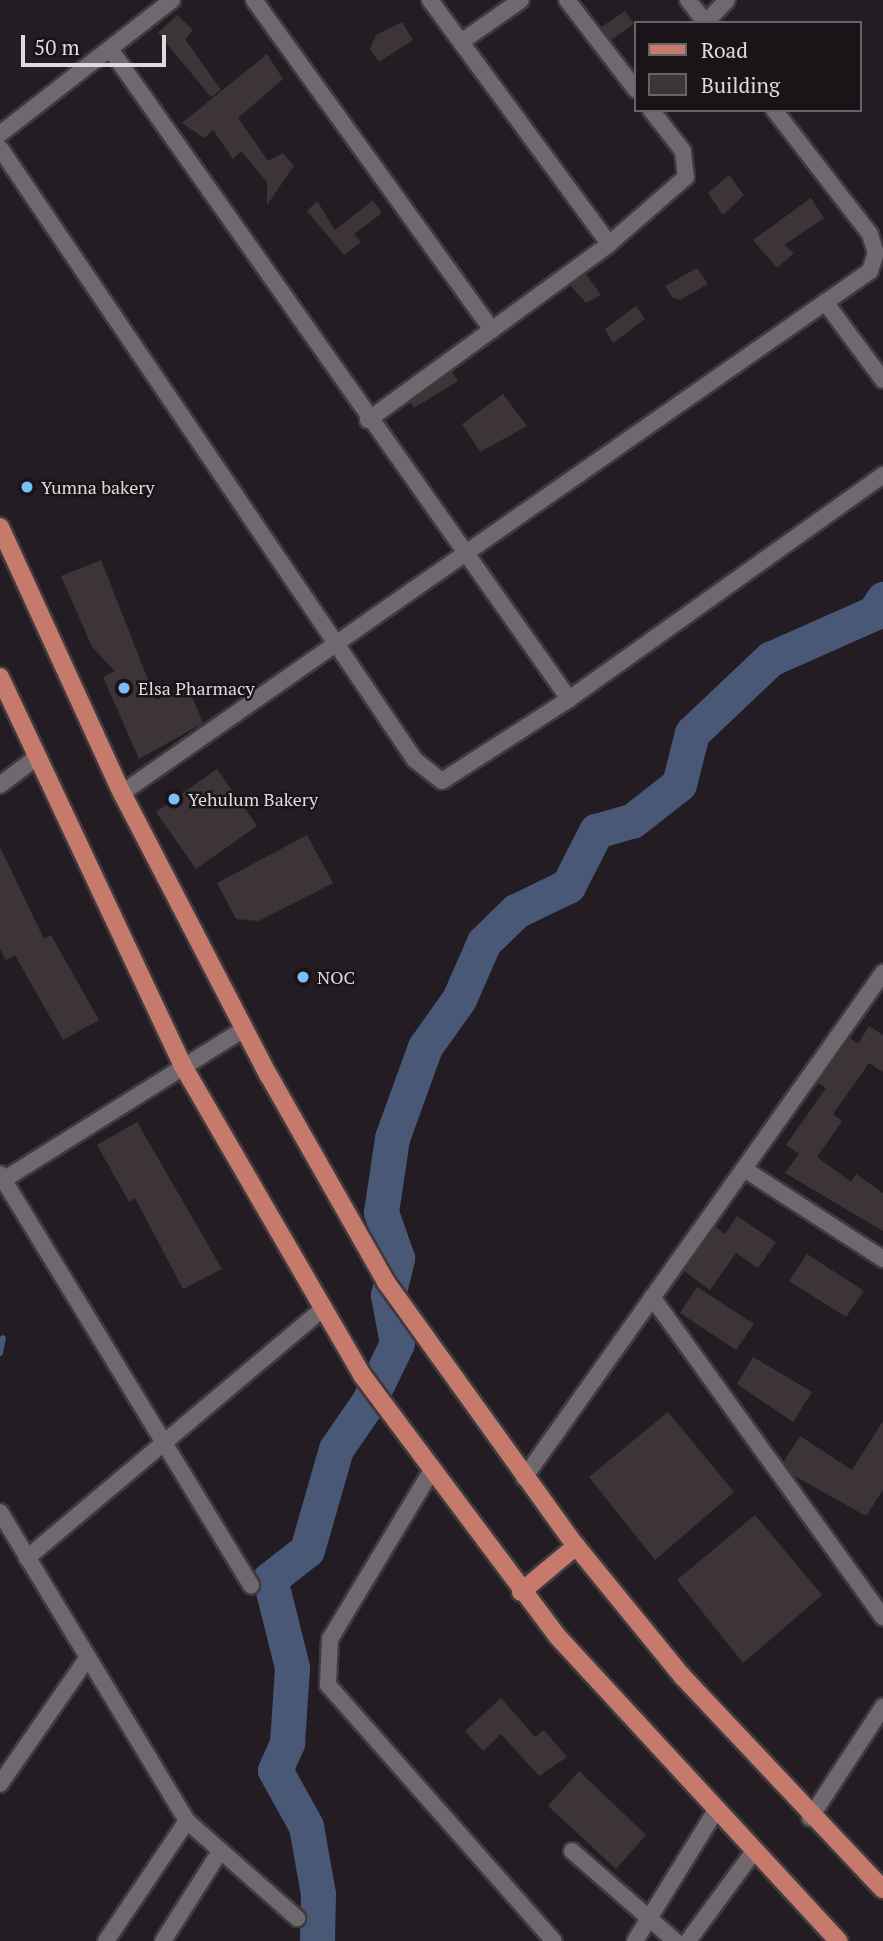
<!DOCTYPE html>
<html>
<head>
<meta charset="utf-8">
<style>
  body { margin:0 }
  #map { position:relative; width:883px; height:1941px; overflow:hidden; background:#231d23; font-family:"PT Serif",serif }
  div>[style] { position:absolute }
  .stream>* { height:6px; margin:-3px; padding:0 3px; transform-origin:3px; border-radius:3px; background:#485876 }
  .river>* { height:35px; margin:-17.5px; padding:0 17.5px; transform-origin:17.5px; border-radius:17.5px; background:#485876 }
  .building>* { inset:0; background:#3d3438 }
  .roads { filter:drop-shadow(2px 0 #3e3a3e) drop-shadow(-2px 0 #3e3a3e) drop-shadow(0 2px #3e3a3e) drop-shadow(0 -2px #3e3a3e) }
  .minor>* { height:16px; margin:-8px; padding:0 8px; transform-origin:8px; border-radius:8px; background:#70686f }
  .primary>* { height:18px; margin:-9px; padding:0 9px; transform-origin:9px; border-radius:9px; background:#c67a6b }
  .dots>* { width:19px; height:19px; translate:-50% -50%; box-sizing:border-box; border:4px solid #1a1419; border-radius:50% }
  span { translate:-50% -50%; white-space:nowrap; text-align:center; line-height:1.15; -webkit-text-stroke:5px #1a1419; paint-order:stroke }
  .poi-label { font-size:18px; color:#dedade }
  .left { translate:0 -50%; text-align:left }
  .legend { position:absolute; left:634px; top:21px; width:228px; height:91px; box-sizing:border-box; background:#1a1419; border:2px solid #686368; margin:0; padding:9px 12px; list-style:none; font-size:21px; color:#dedade }
  .legend li { display:flex; align-items:center; gap:14px; height:35px }
  .legend b { width:35px; border:2px solid #686368 }
  .scale { position:absolute; left:21px; top:35px; width:145px; height:32px; box-sizing:border-box; border:4px solid #dedade; border-top:0; padding-left:9px; font-size:21px; line-height:24px; white-space:nowrap; color:#dedade; -webkit-text-stroke:5px #1a1419; paint-order:stroke }
</style>
</head>
<body>
<div id="map">
  <div class="stream">
    <i style="left:0;top:1353px;width:15px;rotate:-79deg"></i>
  </div>
  <div class="river">
    <i style="left:317px;top:1941px;width:47px;rotate:-88.8deg"></i>
    <i style="left:318px;top:1894px;width:69px;rotate:-100deg"></i>
    <i style="left:306px;top:1826px;width:64px;rotate:-119deg"></i>
    <i style="left:275px;top:1770px;width:30px;rotate:-66deg"></i>
    <i style="left:287px;top:1743px;width:76px;rotate:-86.2deg"></i>
    <i style="left:292px;top:1667px;width:91px;rotate:-104deg"></i>
    <i style="left:270px;top:1579px;width:47px;rotate:-38.1deg"></i>
    <i style="left:307px;top:1550px;width:105px;rotate:-74deg"></i>
    <i style="left:336px;top:1449px;width:58px;rotate:-55.5deg"></i>
    <i style="left:369px;top:1401px;width:64px;rotate:-64.2deg"></i>
    <i style="left:397px;top:1343px;width:49px;rotate:-100.6deg"></i>
    <i style="left:388px;top:1295px;width:38px;rotate:-76deg"></i>
    <i style="left:397px;top:1258px;width:49px;rotate:-109.2deg"></i>
    <i style="left:381px;top:1212px;width:75px;rotate:-81.5deg"></i>
    <i style="left:392px;top:1138px;width:97px;rotate:-70.1deg"></i>
    <i style="left:425px;top:1047px;width:59px;rotate:-54.7deg"></i>
    <i style="left:459px;top:999px;width:62px;rotate:-66.3deg"></i>
    <i style="left:484px;top:942px;width:45px;rotate:-44.1deg"></i>
    <i style="left:516px;top:911px;width:58px;rotate:-25.7deg"></i>
    <i style="left:568px;top:886px;width:62px;rotate:-63deg"></i>
    <i style="left:596px;top:831px;width:37px;rotate:-16deg"></i>
    <i style="left:632px;top:821px;width:60px;rotate:-38.2deg"></i>
    <i style="left:679px;top:784px;width:53px;rotate:-75.7deg"></i>
    <i style="left:692px;top:733px;width:108px;rotate:-43.5deg"></i>
    <i style="left:770px;top:659px;width:114px;rotate:-23.9deg"></i>
    <i style="left:874px;top:613px;width:17px;rotate:-57deg"></i>
  </div>
  <div class="building">
    <i style="clip-path:polygon(625px 11px,634px 24px,611px 40px,601px 27px)"></i>
    <i style="clip-path:polygon(177px 15px,193px 30px,185px 39px,221px 90px,211px 97px,158px 33px)"></i>
    <i style="clip-path:polygon(402px 22px,413px 40px,379px 62px,370px 49px,376px 35px)"></i>
    <i style="clip-path:polygon(267px 54px,283px 79px,238px 118px,268px 161px,283px 153px,294px 166px,267px 205px,267px 182px,241px 151px,233px 159px,213px 130px,204px 138px,182px 123px)"></i>
    <i style="clip-path:polygon(729px 175px,744px 195px,723px 215px,708px 193px)"></i>
    <i style="clip-path:polygon(811px 198px,824px 218px,784px 245px,794px 253px,777px 268px,753px 240px)"></i>
    <i style="clip-path:polygon(373px 200px,382px 213px,354px 234px,361px 242px,344px 255px,307px 211px,317px 201px,335px 230px)"></i>
    <i style="clip-path:polygon(697px 268px,708px 284px,680px 300px,673px 298px,665px 286px)"></i>
    <i style="clip-path:polygon(586px 274px,601px 295px,586px 303px,570px 285px)"></i>
    <i style="clip-path:polygon(636px 306px,645px 319px,613px 343px,605px 329px)"></i>
    <i style="clip-path:polygon(452px 372px,458px 381px,414px 408px,410px 402px)"></i>
    <i style="clip-path:polygon(503px 394px,527px 426px,480px 452px,462px 424px)"></i>
    <i style="clip-path:polygon(101px 560px,156px 700px,187px 685px,203px 723px,139px 759px,103px 677px,115px 671px,92px 647px,61px 576px)"></i>
    <i style="clip-path:polygon(217px 769px,257px 826px,196px 869px,156px 812px)"></i>
    <i style="clip-path:polygon(307px 835px,333px 883px,259px 921px,236px 919px,217px 883px)"></i>
    <i style="clip-path:polygon(0 847px,44px 939px,51px 935px,99px 1020px,63px 1040px,15px 955px,6px 960px,0 949px)"></i>
    <i style="clip-path:polygon(869px 1026px,883px 1035px,883px 1072px,869px 1063px,833px 1114px,842px 1121px,817px 1157px,851px 1182px,856px 1174px,883px 1193px,883px 1231px,785px 1173px,799px 1154px,786px 1145px,826px 1088px,818px 1083px,850px 1038px,858px 1044px)"></i>
    <i style="clip-path:polygon(137px 1122px,222px 1269px,183px 1289px,135px 1198px,129px 1202px,97px 1145px)"></i>
    <i style="clip-path:polygon(737px 1216px,776px 1242px,758px 1268px,736px 1253px,710px 1290px,684px 1271px,715px 1227px,725px 1234px)"></i>
    <i style="clip-path:polygon(807px 1254px,864px 1291px,846px 1317px,789px 1281px)"></i>
    <i style="clip-path:polygon(697px 1287px,754px 1324px,736px 1350px,680px 1313px)"></i>
    <i style="clip-path:polygon(753px 1357px,812px 1392px,793px 1422px,737px 1384px)"></i>
    <i style="clip-path:polygon(668px 1412px,734px 1492px,655px 1560px,589px 1477px)"></i>
    <i style="clip-path:polygon(883px 1421px,883px 1490px,866px 1516px,793px 1475px,784px 1461px,800px 1436px,852px 1470px)"></i>
    <i style="clip-path:polygon(755px 1515px,822px 1595px,743px 1663px,677px 1580px)"></i>
    <i style="clip-path:polygon(501px 1698px,535px 1737px,544px 1730px,567px 1757px,539px 1776px,501px 1734px,483px 1751px,465px 1731px)"></i>
    <i style="clip-path:polygon(579px 1771px,646px 1835px,616px 1869px,548px 1806px)"></i>
  </div>
  <div class="roads">
    <div class="minor">
      <i style="left:254px;top:0;width:407px;rotate:54.2deg"></i>
      <i style="left:430px;top:0;width:303px;rotate:53.7deg"></i>
      <i style="left:567px;top:0;width:113px;rotate:52.5deg"></i>
      <i style="left:688px;top:0;width:29px;rotate:52deg"></i>
      <i style="left:706px;top:22px;width:30px;rotate:-46deg"></i>
      <i style="left:461px;top:42px;width:73px;rotate:-35deg"></i>
      <i style="left:110px;top:49px;width:796px;rotate:54.77deg"></i>
      <i style="left:0;top:134px;width:218px;rotate:-37.9deg"></i>
      <i style="left:0;top:148px;width:739px;rotate:55.86deg"></i>
      <i style="left:415px;top:760px;width:34px;rotate:38deg"></i>
      <i style="left:442px;top:781px;width:151px;rotate:-32.8deg"></i>
      <i style="left:569px;top:699px;width:386px;rotate:-35.5deg"></i>
      <i style="left:825px;top:302px;width:97px;rotate:53.4deg"></i>
      <i style="left:368px;top:420px;width:298px;rotate:-36.1deg"></i>
      <i style="left:609px;top:244px;width:102px;rotate:-41deg"></i>
      <i style="left:686px;top:177px;width:26px;rotate:-97deg"></i>
      <i style="left:683px;top:151px;width:52px;rotate:-128deg"></i>
      <i style="left:0;top:785px;width:46px;rotate:-37.1deg"></i>
      <i style="left:122px;top:793px;width:912px;rotate:-34.91deg"></i>
      <i style="left:870px;top:271px;width:19px;rotate:-72deg"></i>
      <i style="left:876px;top:253px;width:20px;rotate:-108deg"></i>
      <i style="left:870px;top:234px;width:157px;rotate:-127.7deg"></i>
      <i style="left:744px;top:1169px;width:166px;rotate:32.9deg"></i>
      <i style="left:0;top:1174px;width:482px;rotate:58.6deg"></i>
      <i style="left:0;top:1182px;width:288px;rotate:-32.1deg"></i>
      <i style="left:652px;top:1297px;width:395px;rotate:54.2deg"></i>
      <i style="left:432px;top:1470px;width:197px;rotate:121.1deg"></i>
      <i style="left:330px;top:1639px;width:46px;rotate:92.5deg"></i>
      <i style="left:328px;top:1685px;width:341px;rotate:48.6deg"></i>
      <i style="left:524px;top:1478px;width:620px;rotate:-54.59deg"></i>
      <i style="left:0;top:1512px;width:361px;rotate:58.8deg"></i>
      <i style="left:187px;top:1821px;width:147px;rotate:41.4deg"></i>
      <i style="left:27px;top:1558px;width:385px;rotate:-40.1deg"></i>
      <i style="left:0;top:1784px;width:152px;rotate:-55.2deg"></i>
      <i style="left:810px;top:1818px;width:133px;rotate:-56.7deg"></i>
      <i style="left:572px;top:1851px;width:137px;rotate:41.1deg"></i>
      <i style="left:106px;top:1941px;width:145px;rotate:-56deg"></i>
      <i style="left:163px;top:1941px;width:104px;rotate:-57.5deg"></i>
      <i style="left:635px;top:1941px;width:152px;rotate:-58.2deg"></i>
      <i style="left:688px;top:1941px;width:108px;rotate:-53.7deg"></i>
    </div>
    <div class="primary">
      <i style="left:0;top:527px;width:293px;rotate:65.4deg"></i>
      <i style="left:122px;top:793px;width:319px;rotate:62.6deg"></i>
      <i style="left:269px;top:1076px;width:237px;rotate:60.4deg"></i>
      <i style="left:386px;top:1282px;width:325px;rotate:54.3deg"></i>
      <i style="left:576px;top:1546px;width:168px;rotate:50.8deg"></i>
      <i style="left:682px;top:1676px;width:293px;rotate:46.7deg"></i>
      <i style="left:0;top:677px;width:430px;rotate:64.8deg"></i>
      <i style="left:183px;top:1066px;width:357px;rotate:59.9deg"></i>
      <i style="left:362px;top:1375px;width:327px;rotate:53.2deg"></i>
      <i style="left:558px;top:1637px;width:414px;rotate:47.3deg"></i>
      <i style="left:521px;top:1592px;width:72px;rotate:-39.9deg"></i>
    </div>
  </div>
  <div class="dots">
    <i style="left:27px;top:487px;background:#7abff8"></i>
    <i style="left:124px;top:688px;background:#7abff8"></i>
    <i style="left:174px;top:799px;background:#7abff8"></i>
    <i style="left:303px;top:977px;background:#7abff8"></i>
  </div>
  <div class="poi-label">
    <span class="left" style="left:41px;top:487px">Yumna bakery</span>
    <span class="left" style="left:138px;top:688px">Elsa Pharmacy</span>
    <span class="left" style="left:188px;top:799px">Yehulum Bakery</span>
    <span class="left" style="left:317px;top:977px">NOC</span>
  </div>
  <ul class="legend">
  <li><b style="height:9px;background:#c67a6b"></b>Road</li>
  <li><b style="height:19px;background:#3d3438"></b>Building</li>
  </ul>
  <div class="scale">50 m</div>
</div>
</body>
</html>
